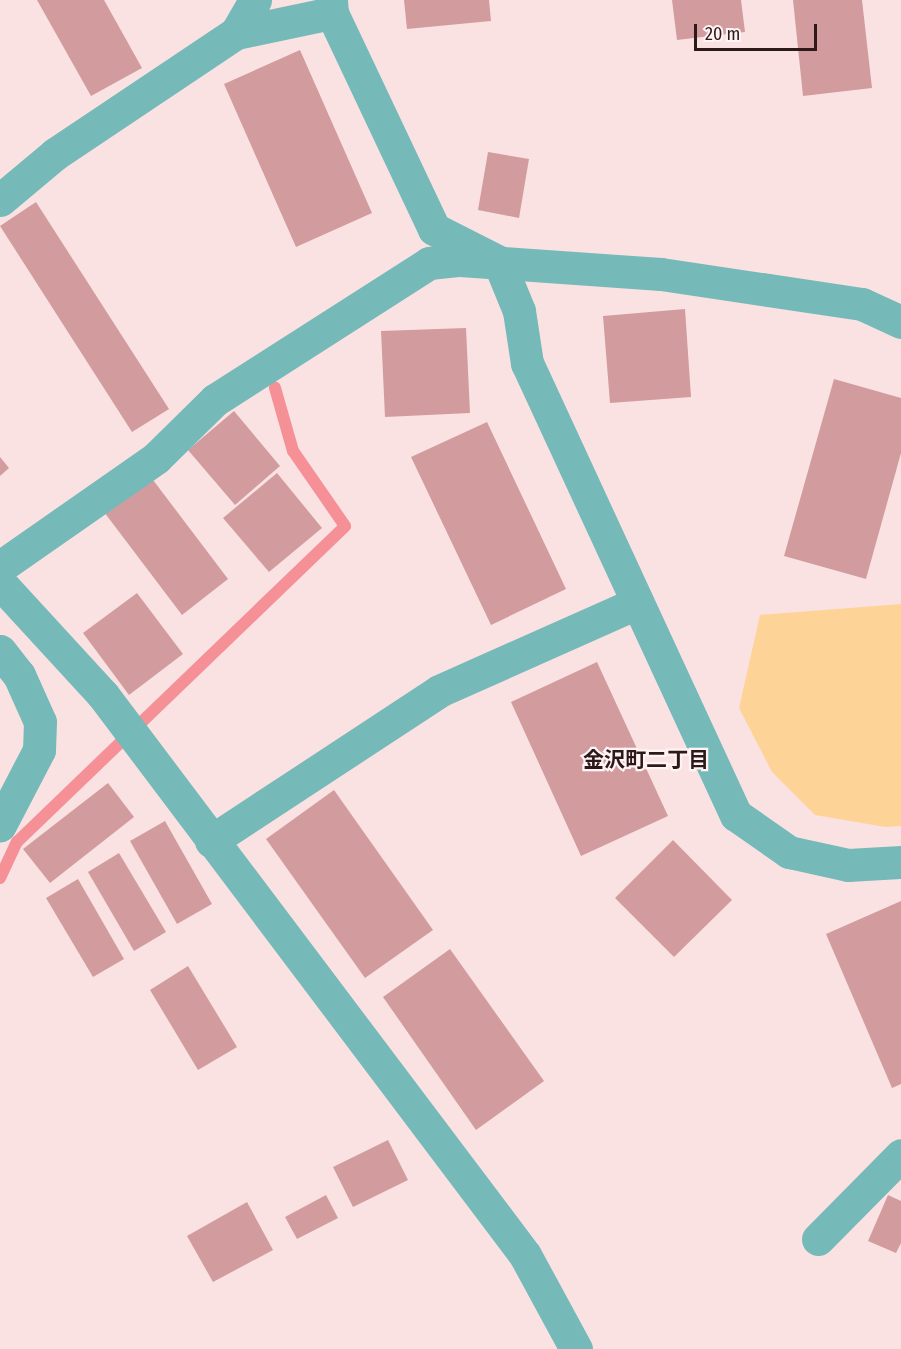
<!DOCTYPE html>
<html>
<head>
<meta charset="utf-8">
<style>
  body { margin:0 }
  #map { position:relative; width:901px; height:1349px; overflow:hidden; background:#fae2e3; font-family:"Fira Sans Condensed","Noto Sans JP",sans-serif }
  div>[style] { position:absolute }
  .green>* { inset:0; background:#fed398 }
  .stream>* { height:12px; margin:-6px; padding:0 6px; transform-origin:6px; border-radius:6px; background:#f59097 }
  .building>* { inset:0; background:#d29c9f }
  .minor>* { height:33px; margin:-16.5px; padding:0 16.5px; transform-origin:16.5px; border-radius:16.5px; background:#76b9b9 }
  span { translate:-50% -50%; white-space:nowrap; text-align:center; line-height:1.15; -webkit-text-stroke:4.5px #fff3f3; paint-order:stroke }
  .neighbourhood-label { font-size:21px; color:#2d191a; font-weight:700 }
  .scale { position:absolute; left:694px; top:24px; width:123px; height:27px; box-sizing:border-box; border:3px solid #2d191a; border-top:0; padding-left:8px; font-size:18px; line-height:21px; white-space:nowrap; color:#2d191a; -webkit-text-stroke:4px #fff3f3; paint-order:stroke }
</style>
</head>
<body>
<div id="map">
  <div class="green">
    <i style="clip-path:polygon(901px 604px,901px 826px,885px 827px,815px 815px,772px 772px,739px 708px,760px 615px)"></i>
  </div>
  <div class="stream">
    <i style="left:0;top:878px;width:40px;rotate:-65deg"></i>
    <i style="left:17px;top:842px;width:455px;rotate:-43.9deg"></i>
    <i style="left:345px;top:526px;width:91px;rotate:-124.7deg"></i>
    <i style="left:293px;top:451px;width:66px;rotate:-105.9deg"></i>
  </div>
  <div class="building">
    <i style="clip-path:polygon(37px 0,104px 0,142px 68px,91px 96px)"></i>
    <i style="clip-path:polygon(404px 0,489px 0,491px 21px,407px 29px)"></i>
    <i style="clip-path:polygon(672px 0,741px 0,745px 32px,677px 40px)"></i>
    <i style="clip-path:polygon(793px 0,862px 0,872px 88px,803px 96px)"></i>
    <i style="clip-path:polygon(300px 50px,372px 213px,296px 247px,224px 84px)"></i>
    <i style="clip-path:polygon(488px 152px,529px 159px,519px 218px,478px 210px)"></i>
    <i style="clip-path:polygon(36px 202px,169px 409px,132px 432px,0 226px)"></i>
    <i style="clip-path:polygon(685px 309px,691px 397px,610px 403px,603px 316px)"></i>
    <i style="clip-path:polygon(466px 328px,470px 413px,385px 417px,381px 331px)"></i>
    <i style="clip-path:polygon(834px 379px,901px 398px,901px 453px,866px 579px,784px 556px)"></i>
    <i style="clip-path:polygon(234px 411px,280px 466px,235px 505px,188px 450px)"></i>
    <i style="clip-path:polygon(487px 422px,566px 589px,491px 625px,411px 457px)"></i>
    <i style="clip-path:polygon(0 457px,9px 468px,0 476px)"></i>
    <i style="clip-path:polygon(147px 472px,228px 579px,182px 615px,101px 508px)"></i>
    <i style="clip-path:polygon(277px 473px,322px 528px,269px 572px,223px 518px)"></i>
    <i style="clip-path:polygon(137px 593px,183px 654px,129px 695px,83px 633px)"></i>
    <i style="clip-path:polygon(597px 662px,668px 816px,581px 856px,511px 702px)"></i>
    <i style="clip-path:polygon(108px 783px,134px 817px,50px 883px,23px 849px)"></i>
    <i style="clip-path:polygon(334px 790px,433px 930px,365px 978px,266px 839px)"></i>
    <i style="clip-path:polygon(165px 821px,212px 904px,177px 924px,130px 841px)"></i>
    <i style="clip-path:polygon(673px 840px,732px 900px,674px 957px,615px 898px)"></i>
    <i style="clip-path:polygon(119px 853px,166px 932px,134px 951px,88px 872px)"></i>
    <i style="clip-path:polygon(78px 879px,124px 959px,93px 977px,46px 898px)"></i>
    <i style="clip-path:polygon(901px 901px,901px 1084px,892px 1088px,826px 934px)"></i>
    <i style="clip-path:polygon(450px 949px,544px 1081px,476px 1130px,383px 997px)"></i>
    <i style="clip-path:polygon(188px 966px,237px 1047px,198px 1070px,150px 990px)"></i>
    <i style="clip-path:polygon(388px 1140px,408px 1180px,353px 1207px,333px 1167px)"></i>
    <i style="clip-path:polygon(326px 1195px,338px 1218px,297px 1239px,285px 1217px)"></i>
    <i style="clip-path:polygon(888px 1195px,901px 1201px,901px 1243px,896px 1253px,868px 1241px)"></i>
    <i style="clip-path:polygon(247px 1202px,273px 1250px,213px 1282px,187px 1236px)"></i>
  </div>
  <div class="minor">
    <i style="left:331px;top:0;width:13px;rotate:86deg"></i>
    <i style="left:332px;top:13px;width:239px;rotate:64.7deg"></i>
    <i style="left:434px;top:229px;width:73px;rotate:26.9deg"></i>
    <i style="left:499px;top:262px;width:53px;rotate:67.8deg"></i>
    <i style="left:519px;top:311px;width:53px;rotate:81.3deg"></i>
    <i style="left:527px;top:363px;width:498px;rotate:65.2deg"></i>
    <i style="left:736px;top:815px;width:65px;rotate:34.9deg"></i>
    <i style="left:789px;top:852px;width:60px;rotate:12.4deg"></i>
    <i style="left:848px;top:865px;width:53px;rotate:-3.2deg"></i>
    <i style="left:236px;top:33px;width:38px;rotate:-60deg"></i>
    <i style="left:0;top:200px;width:72px;rotate:-39.9deg"></i>
    <i style="left:55px;top:154px;width:218px;rotate:-33.8deg"></i>
    <i style="left:236px;top:33px;width:98px;rotate:-11.8deg"></i>
    <i style="left:0;top:567px;width:190px;rotate:-34.9deg"></i>
    <i style="left:156px;top:458px;width:83px;rotate:-44.5deg"></i>
    <i style="left:215px;top:400px;width:254px;rotate:-32.6deg"></i>
    <i style="left:429px;top:263px;width:31px;rotate:-6deg"></i>
    <i style="left:460px;top:260px;width:201px;rotate:4deg"></i>
    <i style="left:661px;top:274px;width:203px;rotate:8.5deg"></i>
    <i style="left:862px;top:304px;width:43px;rotate:24.8deg"></i>
    <i style="left:0;top:583px;width:152px;rotate:47.4deg"></i>
    <i style="left:103px;top:695px;width:701px;rotate:53deg"></i>
    <i style="left:525px;top:1255px;width:107px;rotate:61.5deg"></i>
    <i style="left:0;top:651px;width:31px;rotate:52deg"></i>
    <i style="left:19px;top:675px;width:51px;rotate:65.9deg"></i>
    <i style="left:40px;top:722px;width:28px;rotate:92deg"></i>
    <i style="left:39px;top:750px;width:85px;rotate:117.5deg"></i>
    <i style="left:211px;top:841px;width:273px;rotate:-33.3deg"></i>
    <i style="left:439px;top:691px;width:217px;rotate:-24deg"></i>
    <i style="left:818px;top:1239px;width:118px;rotate:-45.3deg"></i>
  </div>
  <div class="neighbourhood-label">
    <span style="left:646px;top:760px">金沢町二丁目</span>
  </div>
  <div class="scale">20 m</div>
</div>
</body>
</html>
